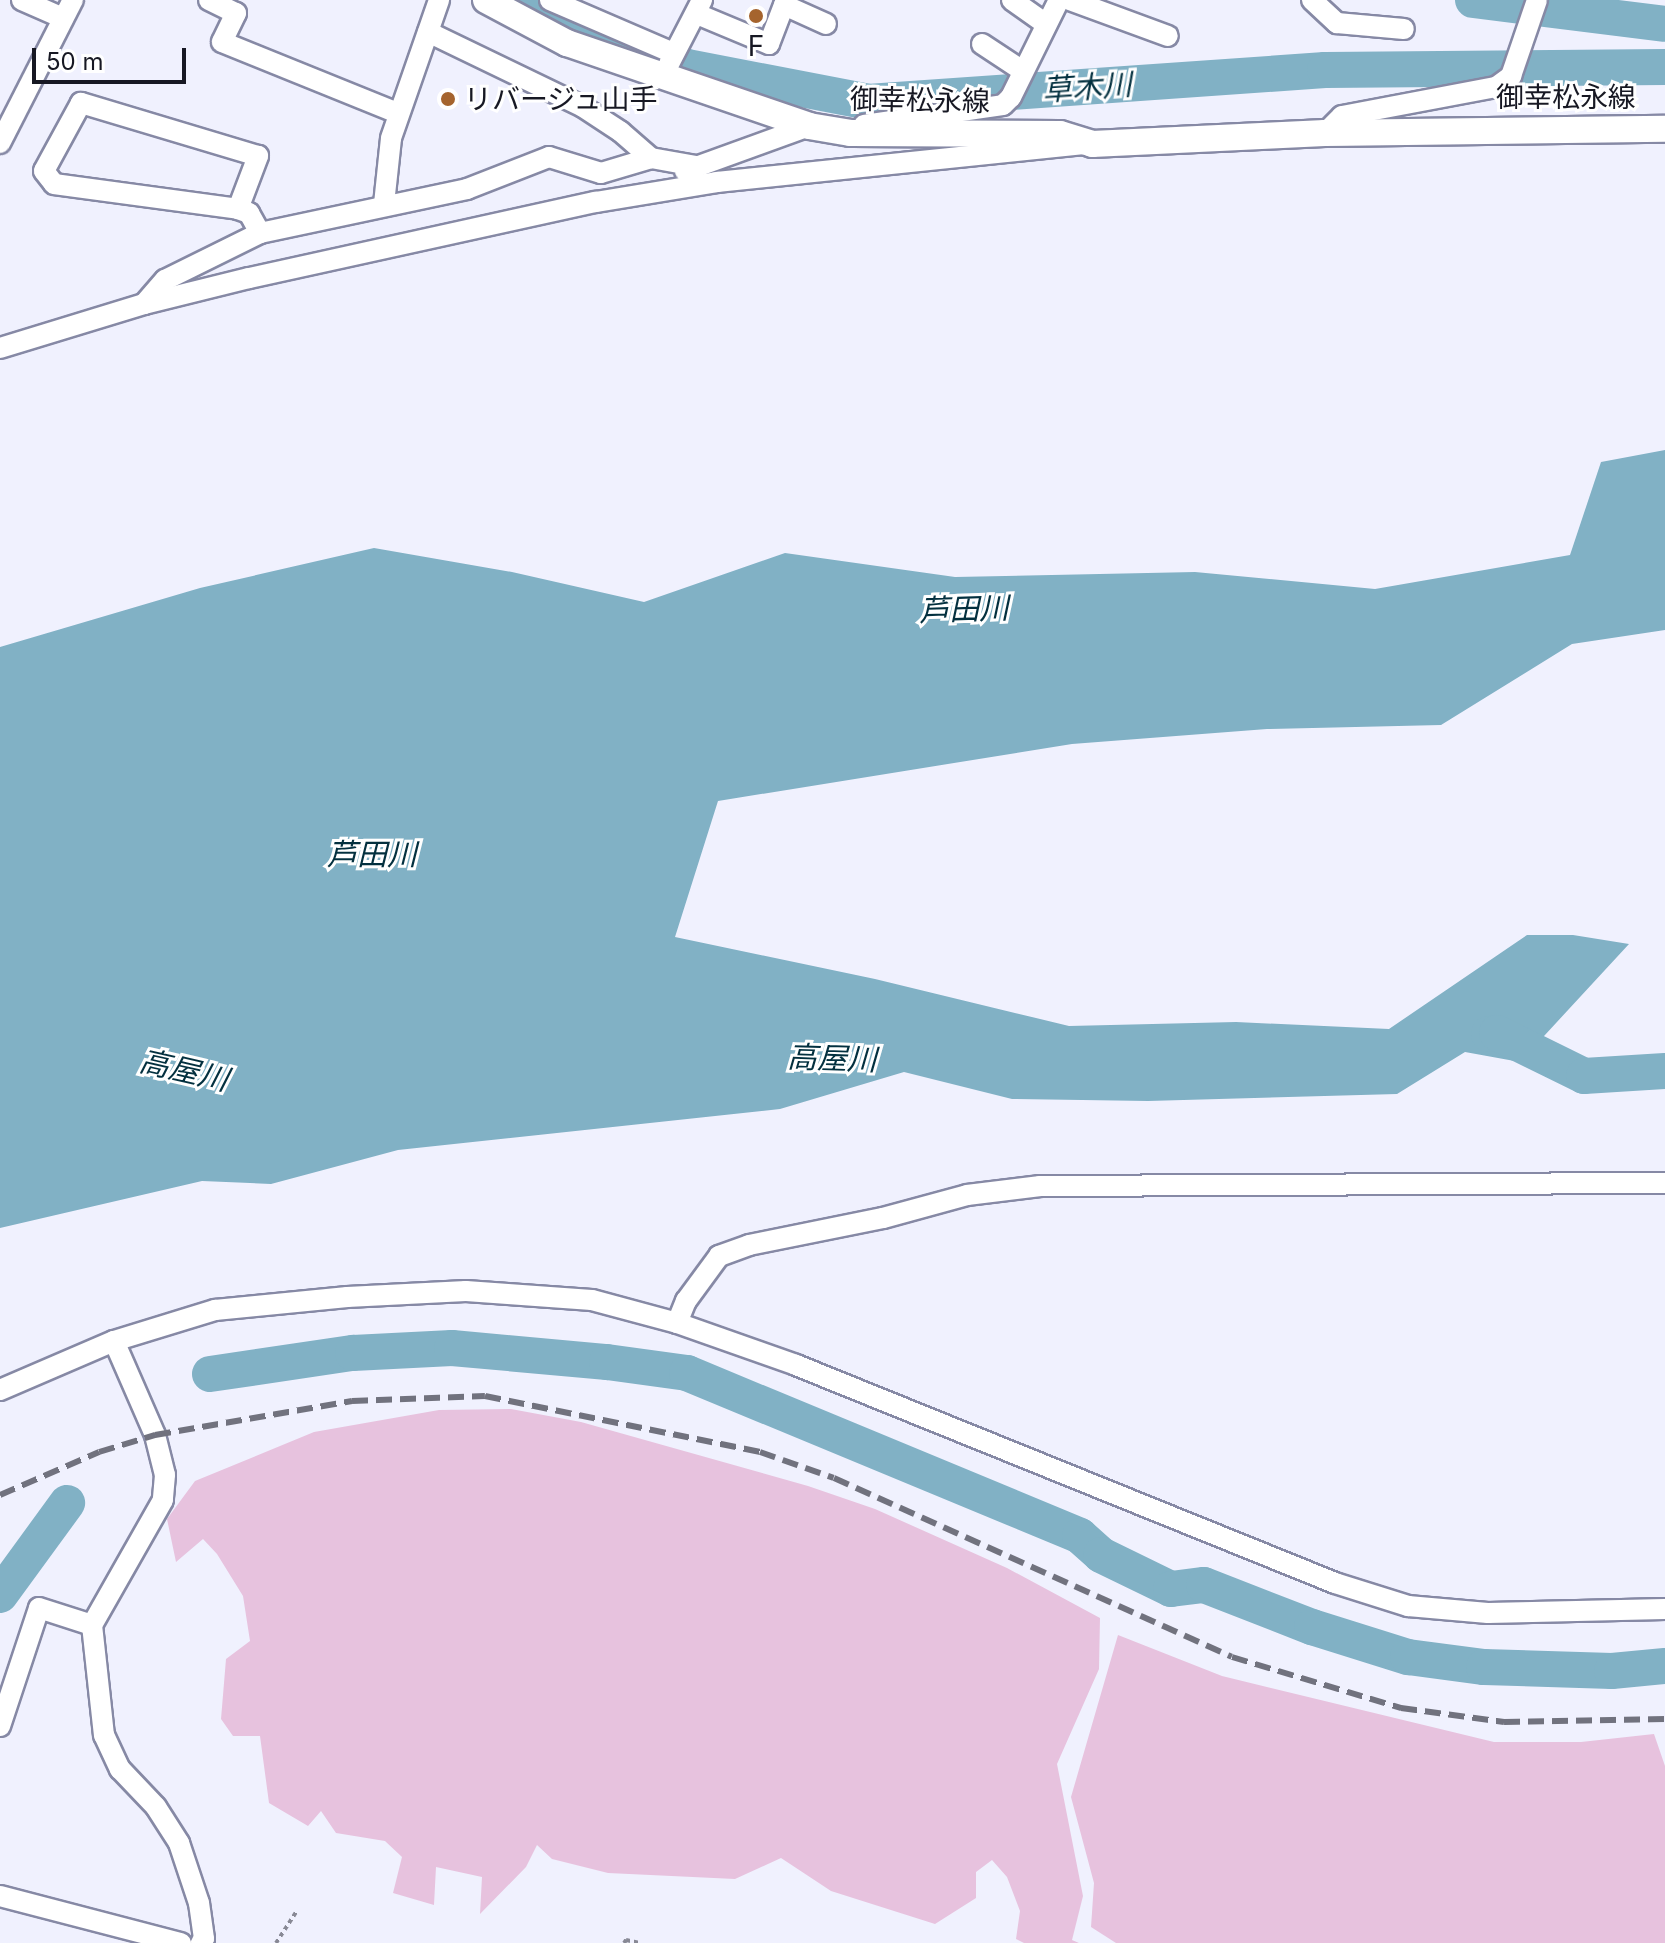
<!DOCTYPE html>
<html>
<head>
<meta charset="utf-8">
<style>
  body { margin:0 }
  #map { position:relative; width:1665px; height:1943px; overflow:hidden; background:#f0f1fe; font-family:Inter,"Noto Sans JP",sans-serif }
  div>[style] { position:absolute }
  .green>* { inset:0; background:#e7c2de }
  .water>* { inset:0; background:#81b1c5 }
  .stream>* { height:6px; margin:-3px; padding:0 3px; transform-origin:3px; border-radius:3px; background:#81b1c5 }
  .river>* { height:36px; margin:-18px; padding:0 18px; transform-origin:18px; border-radius:18px; background:#81b1c5 }
  .path>* { height:4px; margin-top:-2px; transform-origin:0; background:repeating-linear-gradient(90deg,#888995 0 4px,transparent 0 8px) }
  .roads { filter:drop-shadow(2px 0 #8689a5) drop-shadow(-2px 0 #8689a5) drop-shadow(0 2px #8689a5) drop-shadow(0 -2px #8689a5) }
  .minor>* { height:20px; margin:-10px; padding:0 10px; transform-origin:10px; border-radius:10px; background:#fff }
  .major>* { height:26px; margin:-13px; padding:0 13px; transform-origin:13px; border-radius:13px; background:#fff }
  .rail>* { height:6px; margin-top:-3px; transform-origin:0; background:repeating-linear-gradient(90deg,#71727e 0 16px,transparent 0 24px) }
  .dots>* { width:22px; height:22px; translate:-50% -50%; box-sizing:border-box; border:4px solid #fff; border-radius:50% }
  span { translate:-50% -50%; white-space:nowrap; text-align:center; line-height:1.15; -webkit-text-stroke:6px #fff; paint-order:stroke }
  .poi-label { font-size:28px; color:#171823 }
  .left { translate:0 -50%; text-align:left }
  .street-label { font-size:28px; color:#171823 }
  .water-label { font-size:30px; color:#03303f; font-style:italic }
  .scale { position:absolute; left:32px; top:48px; width:154px; height:36px; box-sizing:border-box; border:4px solid #171823; border-top:0; padding-left:10px; font-size:24px; line-height:28px; white-space:nowrap; color:#171823; -webkit-text-stroke:6px #fff; paint-order:stroke }
</style>
</head>
<body>
<div id="map">
  <div class="green">
    <i style="clip-path:polygon(511px 1409px,581px 1422px,808px 1486px,875px 1509px,1007px 1568px,1100px 1618px,1099px 1669px,1057px 1764px,1083px 1896px,1072px 1940px,1079px 1943px,1024px 1943px,1016px 1939px,1020px 1911px,1007px 1877px,992px 1860px,976px 1872px,976px 1898px,935px 1924px,831px 1891px,781px 1858px,735px 1879px,608px 1873px,552px 1859px,537px 1845px,526px 1867px,480px 1914px,482px 1877px,436px 1867px,434px 1905px,393px 1893px,402px 1857px,385px 1841px,336px 1833px,321px 1811px,308px 1826px,269px 1803px,260px 1736px,233px 1736px,221px 1719px,226px 1659px,250px 1641px,243px 1596px,217px 1554px,203px 1539px,176px 1562px,167px 1519px,195px 1481px,314px 1432px,439px 1410px)"></i>
    <i style="clip-path:polygon(1118px 1635px,1222px 1676px,1494px 1742px,1581px 1742px,1654px 1734px,1665px 1766px,1665px 1943px,1116px 1943px,1091px 1927px,1094px 1883px,1071px 1797px)"></i>
  </div>
  <div class="water">
    <i style="clip-path:polygon(1665px 450px,1665px 630px,1572px 644px,1441px 725px,1267px 729px,1072px 744px,718px 801px,675px 937px,875px 979px,1069px 1026px,1236px 1022px,1389px 1029px,1527px 935px,1573px 935px,1629px 944px,1520px 1062px,1465px 1052px,1397px 1094px,1148px 1101px,1012px 1099px,904px 1072px,780px 1109px,398px 1150px,271px 1184px,202px 1181px,0 1228px,0 647px,200px 588px,374px 548px,512px 572px,644px 602px,785px 553px,955px 577px,1195px 572px,1375px 589px,1570px 555px,1601px 462px)"></i>
  </div>
  <div class="stream">
    <i style="left:0;top:1577px;width:100px;rotate:-47.8deg"></i>
  </div>
  <div class="river">
    <i style="left:526px;top:0;width:70px;rotate:25.5deg"></i>
    <i style="left:589px;top:30px;width:105px;rotate:20.7deg"></i>
    <i style="left:687px;top:67px;width:184px;rotate:10.9deg"></i>
    <i style="left:868px;top:102px;width:458px;rotate:-4deg"></i>
    <i style="left:1325px;top:70px;width:340px;rotate:-0.5deg"></i>
    <i style="left:1473px;top:0;width:193px;rotate:7.1deg"></i>
    <i style="left:1489px;top:1034px;width:8px;rotate:-7deg"></i>
    <i style="left:1497px;top:1033px;width:97px;rotate:26.3deg"></i>
    <i style="left:1584px;top:1076px;width:81px;rotate:-3.5deg"></i>
    <i style="left:210px;top:1374px;width:145px;rotate:-8.4deg"></i>
    <i style="left:353px;top:1353px;width:99px;rotate:-2.9deg"></i>
    <i style="left:452px;top:1348px;width:156px;rotate:5.2deg"></i>
    <i style="left:607px;top:1362px;width:81px;rotate:7.8deg"></i>
    <i style="left:687px;top:1373px;width:425px;rotate:22.5deg"></i>
    <i style="left:1080px;top:1536px;width:28px;rotate:42deg"></i>
    <i style="left:1101px;top:1555px;width:78px;rotate:25.9deg"></i>
    <i style="left:1171px;top:1589px;width:33px;rotate:-7deg"></i>
    <i style="left:1204px;top:1585px;width:116px;rotate:21.3deg"></i>
    <i style="left:1312px;top:1627px;width:101px;rotate:17.4deg"></i>
    <i style="left:1408px;top:1657px;width:77px;rotate:7.5deg"></i>
    <i style="left:1484px;top:1667px;width:128px;rotate:1.8deg"></i>
    <i style="left:1612px;top:1671px;width:53px;rotate:-5.4deg"></i>
    <i style="left:0;top:1595px;width:114px;rotate:-53.9deg"></i>
  </div>
  <div class="path">
    <i style="left:276px;top:1943px;width:38px;rotate:-57deg"></i>
    <i style="left:624px;top:1943px;width:4px;rotate:-56deg"></i>
    <i style="left:626px;top:1940px;width:14px;rotate:12deg"></i>
  </div>
  <div class="roads">
    <div class="minor">
      <i style="left:22px;top:0;width:45px;rotate:23.7deg"></i>
      <i style="left:209px;top:0;width:30px;rotate:26deg"></i>
      <i style="left:236px;top:13px;width:32px;rotate:116deg"></i>
      <i style="left:222px;top:42px;width:190px;rotate:22deg"></i>
      <i style="left:550px;top:0;width:134px;rotate:23.3deg"></i>
      <i style="left:1012px;top:0;width:42px;rotate:35.2deg"></i>
      <i style="left:1070px;top:0;width:104px;rotate:20.2deg"></i>
      <i style="left:1312px;top:0;width:34px;rotate:43deg"></i>
      <i style="left:1337px;top:23px;width:67px;rotate:5.1deg"></i>
      <i style="left:697px;top:14px;width:78px;rotate:22.6deg"></i>
      <i style="left:769px;top:44px;width:42px;rotate:-69deg"></i>
      <i style="left:784px;top:5px;width:46px;rotate:24.3deg"></i>
      <i style="left:428px;top:32px;width:172px;rotate:25.8deg"></i>
      <i style="left:583px;top:107px;width:45px;rotate:33.3deg"></i>
      <i style="left:621px;top:132px;width:40px;rotate:41deg"></i>
      <i style="left:651px;top:158px;width:46px;rotate:10.1deg"></i>
      <i style="left:982px;top:44px;width:49px;rotate:33.4deg"></i>
      <i style="left:669px;top:64px;width:72px;rotate:-62.7deg"></i>
      <i style="left:864px;top:125px;width:140px;rotate:-8.2deg"></i>
      <i style="left:1003px;top:105px;width:11px;rotate:-45deg"></i>
      <i style="left:1011px;top:97px;width:108px;rotate:-63.7deg"></i>
      <i style="left:1325px;top:133px;width:24px;rotate:-45deg"></i>
      <i style="left:1342px;top:116px;width:157px;rotate:-10.7deg"></i>
      <i style="left:1496px;top:87px;width:19px;rotate:-36deg"></i>
      <i style="left:1511px;top:76px;width:80px;rotate:-71.1deg"></i>
      <i style="left:0;top:143px;width:161px;rotate:-63deg"></i>
      <i style="left:685px;top:171px;width:132px;rotate:-19.9deg"></i>
      <i style="left:384px;top:204px;width:66px;rotate:-83.9deg"></i>
      <i style="left:391px;top:138px;width:146px;rotate:-70.8deg"></i>
      <i style="left:238px;top:209px;width:57px;rotate:-69.3deg"></i>
      <i style="left:258px;top:156px;width:185px;rotate:-163.3deg"></i>
      <i style="left:81px;top:103px;width:77px;rotate:118.6deg"></i>
      <i style="left:44px;top:171px;width:16px;rotate:52deg"></i>
      <i style="left:54px;top:184px;width:186px;rotate:7.7deg"></i>
      <i style="left:238px;top:209px;width:12px;rotate:20deg"></i>
      <i style="left:249px;top:213px;width:23px;rotate:61deg"></i>
      <i style="left:144px;top:304px;width:32px;rotate:-49deg"></i>
      <i style="left:165px;top:280px;width:106px;rotate:-26.3deg"></i>
      <i style="left:260px;top:233px;width:212px;rotate:-12deg"></i>
      <i style="left:467px;top:189px;width:88px;rotate:-21.3deg"></i>
      <i style="left:549px;top:157px;width:54px;rotate:17.1deg"></i>
      <i style="left:601px;top:173px;width:52px;rotate:-16.7deg"></i>
      <i style="left:0;top:348px;width:151px;rotate:-17deg"></i>
      <i style="left:144px;top:304px;width:108px;rotate:-13.9deg"></i>
      <i style="left:249px;top:278px;width:355px;rotate:-12.4deg"></i>
      <i style="left:596px;top:202px;width:123px;rotate:-9.4deg"></i>
      <i style="left:717px;top:182px;width:371px;rotate:-5.9deg"></i>
      <i style="left:677px;top:1323px;width:24px;rotate:-68deg"></i>
      <i style="left:686px;top:1301px;width:56px;rotate:-53.7deg"></i>
      <i style="left:719px;top:1256px;width:32px;rotate:-20deg"></i>
      <i style="left:749px;top:1245px;width:137px;rotate:-11.4deg"></i>
      <i style="left:883px;top:1218px;width:87px;rotate:-15.3deg"></i>
      <i style="left:967px;top:1195px;width:74px;rotate:-7deg"></i>
      <i style="left:1040px;top:1186px;width:625px;rotate:-0.28deg"></i>
      <i style="left:114px;top:1341px;width:103px;rotate:66.4deg"></i>
      <i style="left:155px;top:1435px;width:41px;rotate:76deg"></i>
      <i style="left:165px;top:1475px;width:25px;rotate:95deg"></i>
      <i style="left:163px;top:1500px;width:144px;rotate:119.6deg"></i>
      <i style="left:92px;top:1625px;width:111px;rotate:83.8deg"></i>
      <i style="left:104px;top:1735px;width:38px;rotate:65deg"></i>
      <i style="left:120px;top:1769px;width:52px;rotate:46.5deg"></i>
      <i style="left:156px;top:1807px;width:43px;rotate:57.4deg"></i>
      <i style="left:179px;top:1843px;width:63px;rotate:71.6deg"></i>
      <i style="left:199px;top:1903px;width:36px;rotate:82deg"></i>
      <i style="left:204px;top:1939px;width:5px;rotate:127deg"></i>
      <i style="left:0;top:1390px;width:124px;rotate:-23.3deg"></i>
      <i style="left:114px;top:1341px;width:106px;rotate:-17.1deg"></i>
      <i style="left:215px;top:1310px;width:133px;rotate:-5.6deg"></i>
      <i style="left:347px;top:1297px;width:119px;rotate:-2.9deg"></i>
      <i style="left:466px;top:1291px;width:126px;rotate:4.1deg"></i>
      <i style="left:592px;top:1300px;width:88px;rotate:15.1deg"></i>
      <i style="left:677px;top:1323px;width:126px;rotate:19.4deg"></i>
      <i style="left:796px;top:1365px;width:581px;rotate:22.02deg"></i>
      <i style="left:1335px;top:1583px;width:77px;rotate:17.5deg"></i>
      <i style="left:1408px;top:1606px;width:80px;rotate:5deg"></i>
      <i style="left:1488px;top:1613px;width:177px;rotate:-1.3deg"></i>
      <i style="left:0;top:1726px;width:124px;rotate:-71.7deg"></i>
      <i style="left:39px;top:1608px;width:56px;rotate:17.8deg"></i>
      <i style="left:0;top:1896px;width:187px;rotate:14.6deg"></i>
    </div>
    <div class="major">
      <i style="left:486px;top:0;width:92px;rotate:28deg"></i>
      <i style="left:567px;top:43px;width:256px;rotate:18.9deg"></i>
      <i style="left:809px;top:126px;width:43px;rotate:9.5deg"></i>
      <i style="left:851px;top:133px;width:209px;rotate:0.3deg"></i>
      <i style="left:1060px;top:134px;width:34px;rotate:17deg"></i>
      <i style="left:1092px;top:144px;width:233px;rotate:-2.7deg"></i>
      <i style="left:1325px;top:133px;width:340px;rotate:-0.7deg"></i>
    </div>
  </div>
  <div class="rail">
    <i style="left:0;top:1495px;width:108px;rotate:-23.5deg"></i>
    <i style="left:99px;top:1452px;width:59px;rotate:-16.9deg"></i>
    <i style="left:155px;top:1435px;width:200px;rotate:-9.8deg"></i>
    <i style="left:352px;top:1401px;width:133px;rotate:-2.2deg"></i>
    <i style="left:485px;top:1396px;width:281px;rotate:11.5deg"></i>
    <i style="left:760px;top:1452px;width:78px;rotate:19.4deg"></i>
    <i style="left:834px;top:1478px;width:436px;rotate:24.2deg"></i>
    <i style="left:1232px;top:1657px;width:177px;rotate:16.8deg"></i>
    <i style="left:1401px;top:1708px;width:104px;rotate:7.7deg"></i>
    <i style="left:1504px;top:1722px;width:161px;rotate:-1.1deg"></i>
  </div>
  <div class="dots">
    <i style="left:756px;top:16px;background:#a5642e"></i>
    <i style="left:448px;top:99px;background:#a5642e"></i>
  </div>
  <div class="poi-label">
    <span style="left:756px;top:46px">F</span>
    <span class="left" style="left:464px;top:99px">リバージュ山手</span>
  </div>
  <div class="street-label">
    <span style="left:1566px;top:97px">御幸松永線</span>
    <span style="left:920px;top:100px;rotate:1deg">御幸松永線</span>
  </div>
  <div class="water-label">
    <span style="left:1087px;top:87px;rotate:-4deg">草木川</span>
    <span style="left:964px;top:609px;rotate:-2deg">芦田川</span>
    <span style="left:372px;top:854px">芦田川</span>
    <span style="left:832px;top:1058px;rotate:2deg">高屋川</span>
    <span style="left:184px;top:1070px;rotate:13deg">高屋川</span>
  </div>
  <div class="scale">50 m</div>
</div>
</body>
</html>
